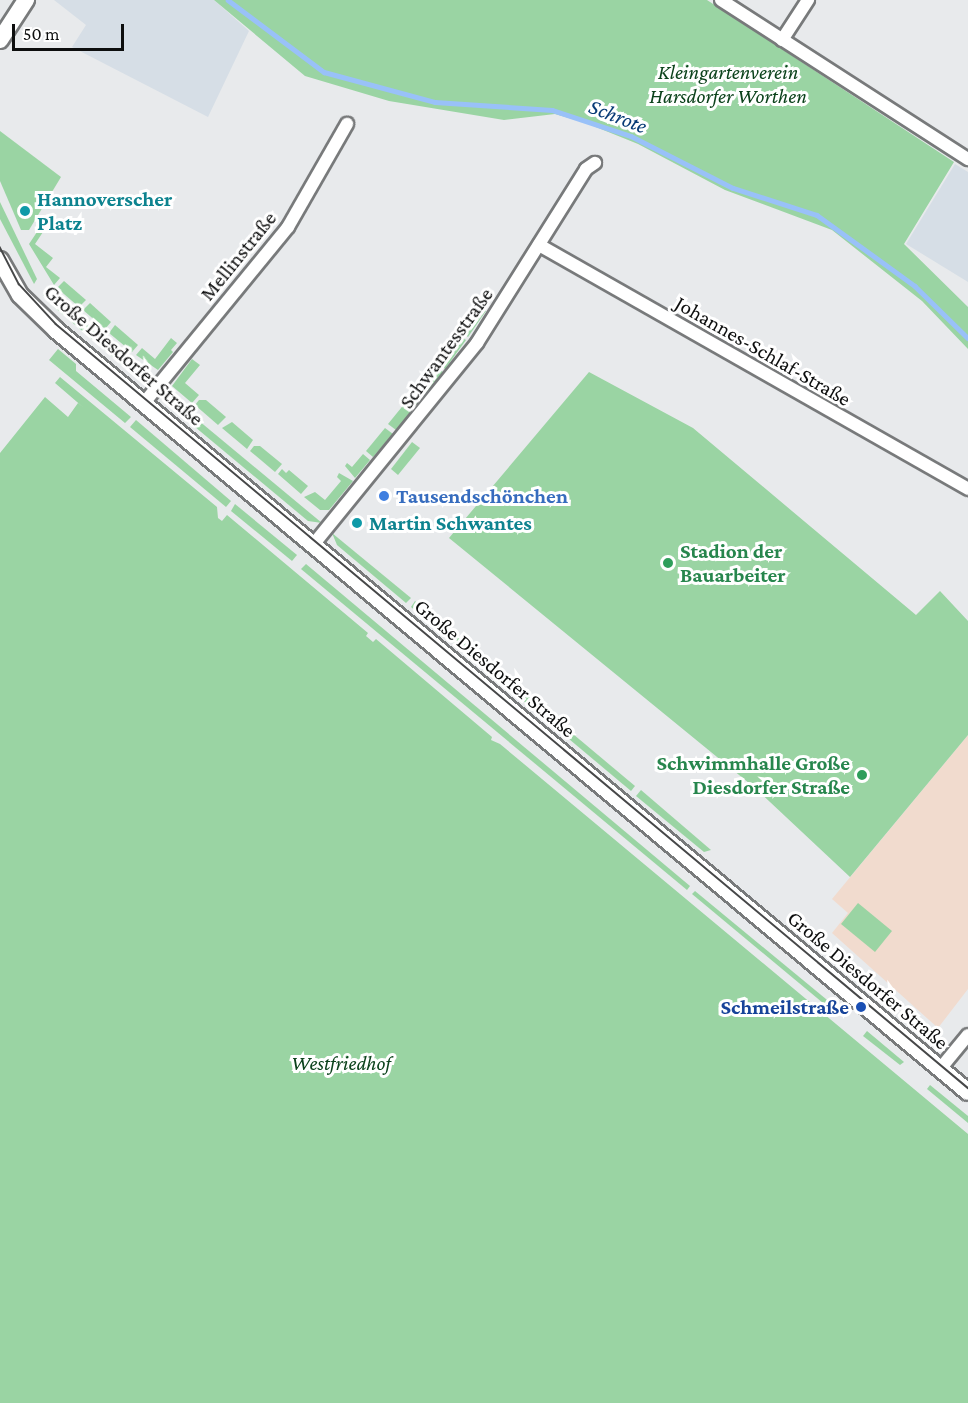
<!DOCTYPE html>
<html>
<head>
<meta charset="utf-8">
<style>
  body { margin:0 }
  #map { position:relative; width:968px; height:1403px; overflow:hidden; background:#e8eaec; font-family:"Crimson Pro",serif }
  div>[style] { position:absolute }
  .built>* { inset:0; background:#d6dee6 }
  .education>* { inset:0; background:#f1dbce }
  .green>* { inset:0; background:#9ad4a3 }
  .stream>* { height:4.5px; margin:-2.25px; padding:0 2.25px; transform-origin:2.25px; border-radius:2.25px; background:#99c1f8 }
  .roads { filter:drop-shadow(2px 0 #787a7b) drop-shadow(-2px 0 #787a7b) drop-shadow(0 2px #787a7b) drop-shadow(0 -2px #787a7b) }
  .minor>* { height:12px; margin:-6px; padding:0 6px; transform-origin:6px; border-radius:6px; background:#fff }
  .secondary>* { height:16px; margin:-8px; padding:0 8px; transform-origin:8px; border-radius:8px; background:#fff }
  .tram>* { height:1.5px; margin:-0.75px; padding:0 0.75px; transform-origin:0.75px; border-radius:0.75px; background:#474849 }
  .dots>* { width:16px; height:16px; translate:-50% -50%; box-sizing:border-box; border:3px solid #fff; border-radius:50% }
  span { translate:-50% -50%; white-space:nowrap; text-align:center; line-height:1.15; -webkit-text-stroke:6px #fff; paint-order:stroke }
  .park-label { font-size:21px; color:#0b421b; font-style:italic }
  .culture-label { font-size:21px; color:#0d838f; font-weight:700 }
  .left { translate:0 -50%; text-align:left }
  .street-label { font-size:21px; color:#0d0e0e }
  .shop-label { font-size:21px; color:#366cbe; font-weight:700 }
  .leisure-label { font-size:21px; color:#27864d; font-weight:700 }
  .right { translate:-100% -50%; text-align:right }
  .transit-label { font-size:21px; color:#164399; font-weight:700 }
  .water-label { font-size:22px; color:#083b76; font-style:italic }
  .scale { position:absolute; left:12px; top:24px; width:112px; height:27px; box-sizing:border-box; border:3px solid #0d0e0e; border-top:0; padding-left:8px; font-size:18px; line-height:21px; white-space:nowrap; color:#0d0e0e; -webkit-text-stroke:4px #fff; paint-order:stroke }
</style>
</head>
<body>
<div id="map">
  <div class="built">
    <i style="clip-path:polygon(54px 0,214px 0,249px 31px,208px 117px,72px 47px,86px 25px)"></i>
    <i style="clip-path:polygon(955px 164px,968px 172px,968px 282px,906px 244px)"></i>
  </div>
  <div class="education">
    <i style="clip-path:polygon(968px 735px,968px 989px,938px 1028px,832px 933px,848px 913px,832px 899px)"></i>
  </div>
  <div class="green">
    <i style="clip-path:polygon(214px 0,707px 0,954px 162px,904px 244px,968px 307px,968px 349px,922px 301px,832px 230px,725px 190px,638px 144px,586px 123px,555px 114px,504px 120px,389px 101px,305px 76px)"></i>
    <i style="clip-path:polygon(0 131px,61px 177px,29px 230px,21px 230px,0 181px)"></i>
    <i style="clip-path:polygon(0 202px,37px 279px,34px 284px,0 219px)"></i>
    <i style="clip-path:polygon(39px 229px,43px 232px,35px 244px,53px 258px,46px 267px,60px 278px,54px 285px,29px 244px)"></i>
    <i style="clip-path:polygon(64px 281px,86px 300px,79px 307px,57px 288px)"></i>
    <i style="clip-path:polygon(47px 293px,54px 296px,148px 379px,133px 374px,54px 307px,43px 295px)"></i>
    <i style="clip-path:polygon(90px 303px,111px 322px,105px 329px,83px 310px)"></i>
    <i style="clip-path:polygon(477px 305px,486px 311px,468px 337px,460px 331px)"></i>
    <i style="clip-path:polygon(115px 325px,138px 345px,132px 352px,109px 333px)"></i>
    <i style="clip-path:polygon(457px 334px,466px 340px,445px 369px,437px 362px)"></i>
    <i style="clip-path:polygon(171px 338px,177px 343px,171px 350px,173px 352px,158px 370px,136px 355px,142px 348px,155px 359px)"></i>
    <i style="clip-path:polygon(58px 349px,76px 364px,76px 371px,131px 417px,125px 423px,49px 360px)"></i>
    <i style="clip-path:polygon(192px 359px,200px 365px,185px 383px,199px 395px,192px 403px,172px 386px)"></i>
    <i style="clip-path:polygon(434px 366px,443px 372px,421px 400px,413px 394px)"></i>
    <i style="clip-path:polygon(589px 372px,693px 428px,916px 615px,940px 591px,968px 621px,968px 735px,850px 877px,755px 788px,449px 538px)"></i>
    <i style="clip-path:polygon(60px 377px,217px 507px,218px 518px,222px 521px,227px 515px,368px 633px,366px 636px,373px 642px,376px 639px,492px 737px,491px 740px,500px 744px,968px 1134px,968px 1403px,0 1403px,0 453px,45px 397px,68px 417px,78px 403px,84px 408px,55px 383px)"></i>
    <i style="clip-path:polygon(163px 391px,322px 523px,308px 521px,165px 402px)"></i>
    <i style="clip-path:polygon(410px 397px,418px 404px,396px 430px,388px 424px)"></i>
    <i style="clip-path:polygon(199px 400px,206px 400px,226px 417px,218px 425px,195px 405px)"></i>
    <i style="clip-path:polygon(136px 420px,231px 501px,226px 507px,130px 427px)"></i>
    <i style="clip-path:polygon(232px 422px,253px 440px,247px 449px,222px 428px)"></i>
    <i style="clip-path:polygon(385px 428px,393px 434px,373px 457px,366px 451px)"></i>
    <i style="clip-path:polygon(412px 442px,420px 448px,398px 475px,391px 469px)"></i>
    <i style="clip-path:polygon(254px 446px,260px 446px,282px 464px,275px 472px,250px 451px)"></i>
    <i style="clip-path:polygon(363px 454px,370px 460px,355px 478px,345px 466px,347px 463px,352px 467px)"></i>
    <i style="clip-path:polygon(282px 469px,286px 473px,289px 470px,308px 486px,301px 494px,278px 474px)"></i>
    <i style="clip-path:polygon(339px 473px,353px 481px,329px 510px,320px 510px,304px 497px,315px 492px,325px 500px,341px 481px,337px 477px)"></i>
    <i style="clip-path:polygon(235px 504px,297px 555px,292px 561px,231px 511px)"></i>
    <i style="clip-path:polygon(332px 533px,411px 598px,406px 603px,337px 545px)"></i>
    <i style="clip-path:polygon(306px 564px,690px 886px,687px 890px,301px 569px)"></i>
    <i style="clip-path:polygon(415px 601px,499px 672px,495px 677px,411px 607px)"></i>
    <i style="clip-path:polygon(504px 676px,569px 731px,565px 736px,500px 681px)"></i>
    <i style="clip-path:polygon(573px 734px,635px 786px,631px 791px,569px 739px)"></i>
    <i style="clip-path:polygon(641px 790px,711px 850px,704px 852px,636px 796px)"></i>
    <i style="clip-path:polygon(695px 891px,832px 1004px,829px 1008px,692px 894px)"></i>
    <i style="clip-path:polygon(858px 903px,892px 931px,875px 952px,841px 924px)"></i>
    <i style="clip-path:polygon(867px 1031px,904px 1062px,900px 1065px,863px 1036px)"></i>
    <i style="clip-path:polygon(930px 1085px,968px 1116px,968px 1123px,927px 1089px)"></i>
  </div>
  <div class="stream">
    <i style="left:228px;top:0;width:120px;rotate:36.9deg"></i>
    <i style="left:324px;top:72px;width:115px;rotate:15.1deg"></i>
    <i style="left:435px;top:102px;width:117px;rotate:3.9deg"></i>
    <i style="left:552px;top:110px;width:83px;rotate:18.2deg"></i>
    <i style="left:631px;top:136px;width:114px;rotate:27deg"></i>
    <i style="left:733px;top:188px;width:88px;rotate:17.8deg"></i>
    <i style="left:817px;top:215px;width:121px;rotate:35.9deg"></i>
    <i style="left:915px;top:286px;width:74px;rotate:44.5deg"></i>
  </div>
  <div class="roads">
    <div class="minor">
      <i style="left:721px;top:0;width:294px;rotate:32.8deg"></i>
      <i style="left:782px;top:40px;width:48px;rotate:-57deg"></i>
      <i style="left:539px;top:245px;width:494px;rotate:29.6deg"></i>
      <i style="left:144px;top:403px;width:227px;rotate:-50.7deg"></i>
      <i style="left:288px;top:227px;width:119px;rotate:-60.2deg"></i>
      <i style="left:313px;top:545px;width:260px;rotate:-50.9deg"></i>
      <i style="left:477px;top:343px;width:205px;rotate:-57.9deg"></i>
      <i style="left:586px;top:169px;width:11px;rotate:-34deg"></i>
      <i style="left:940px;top:1069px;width:44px;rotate:-50.5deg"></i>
    </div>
    <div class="secondary">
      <i style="left:0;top:40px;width:48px;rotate:-57deg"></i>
      <i style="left:0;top:260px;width:40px;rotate:60.3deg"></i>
      <i style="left:20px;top:295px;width:50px;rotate:44.2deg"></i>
      <i style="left:56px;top:330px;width:1188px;rotate:39.88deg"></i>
    </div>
  </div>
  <div class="tram">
    <i style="left:0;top:247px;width:42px;rotate:62.8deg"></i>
    <i style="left:19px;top:284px;width:54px;rotate:47.2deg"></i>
    <i style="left:56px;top:324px;width:1190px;rotate:39.95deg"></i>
  </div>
  <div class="dots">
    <i style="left:25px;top:211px;background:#0f9aa8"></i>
    <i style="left:384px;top:496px;background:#3f7fe0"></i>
    <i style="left:357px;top:523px;background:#0f9aa8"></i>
    <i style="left:668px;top:563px;background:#2e9e5b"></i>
    <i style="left:862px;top:775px;background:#2e9e5b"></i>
    <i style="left:861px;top:1007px;background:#1a4fb4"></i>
  </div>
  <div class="park-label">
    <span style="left:728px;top:84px">Kleingartenverein<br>Harsdorfer Worthen</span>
    <span style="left:341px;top:1063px">Westfriedhof</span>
  </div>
  <div class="culture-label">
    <span class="left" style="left:37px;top:211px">Hannoverscher<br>Platz</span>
    <span class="left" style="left:369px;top:523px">Martin Schwantes</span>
  </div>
  <div class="street-label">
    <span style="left:238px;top:256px;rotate:-51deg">Mellinstraße</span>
    <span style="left:446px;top:348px;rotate:-54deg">Schwantesstraße</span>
    <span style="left:763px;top:351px;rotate:30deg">Johannes-Schlaf-Straße</span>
    <span style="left:124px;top:355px;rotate:41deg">Große Diesdorfer Straße</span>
    <span style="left:495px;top:668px;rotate:40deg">Große Diesdorfer Straße</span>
    <span style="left:868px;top:980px;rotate:40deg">Große Diesdorfer Straße</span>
  </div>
  <div class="shop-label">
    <span class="left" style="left:396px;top:496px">Tausendschönchen</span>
  </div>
  <div class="leisure-label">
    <span class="left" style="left:680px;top:563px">Stadion der<br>Bauarbeiter</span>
    <span class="right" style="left:850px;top:775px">Schwimmhalle Große<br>Diesdorfer Straße</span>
  </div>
  <div class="transit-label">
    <span class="right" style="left:849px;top:1007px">Schmeilstraße</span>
  </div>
  <div class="water-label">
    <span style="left:618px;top:116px;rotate:21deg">Schrote</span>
  </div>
  <div class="scale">50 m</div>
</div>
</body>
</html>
